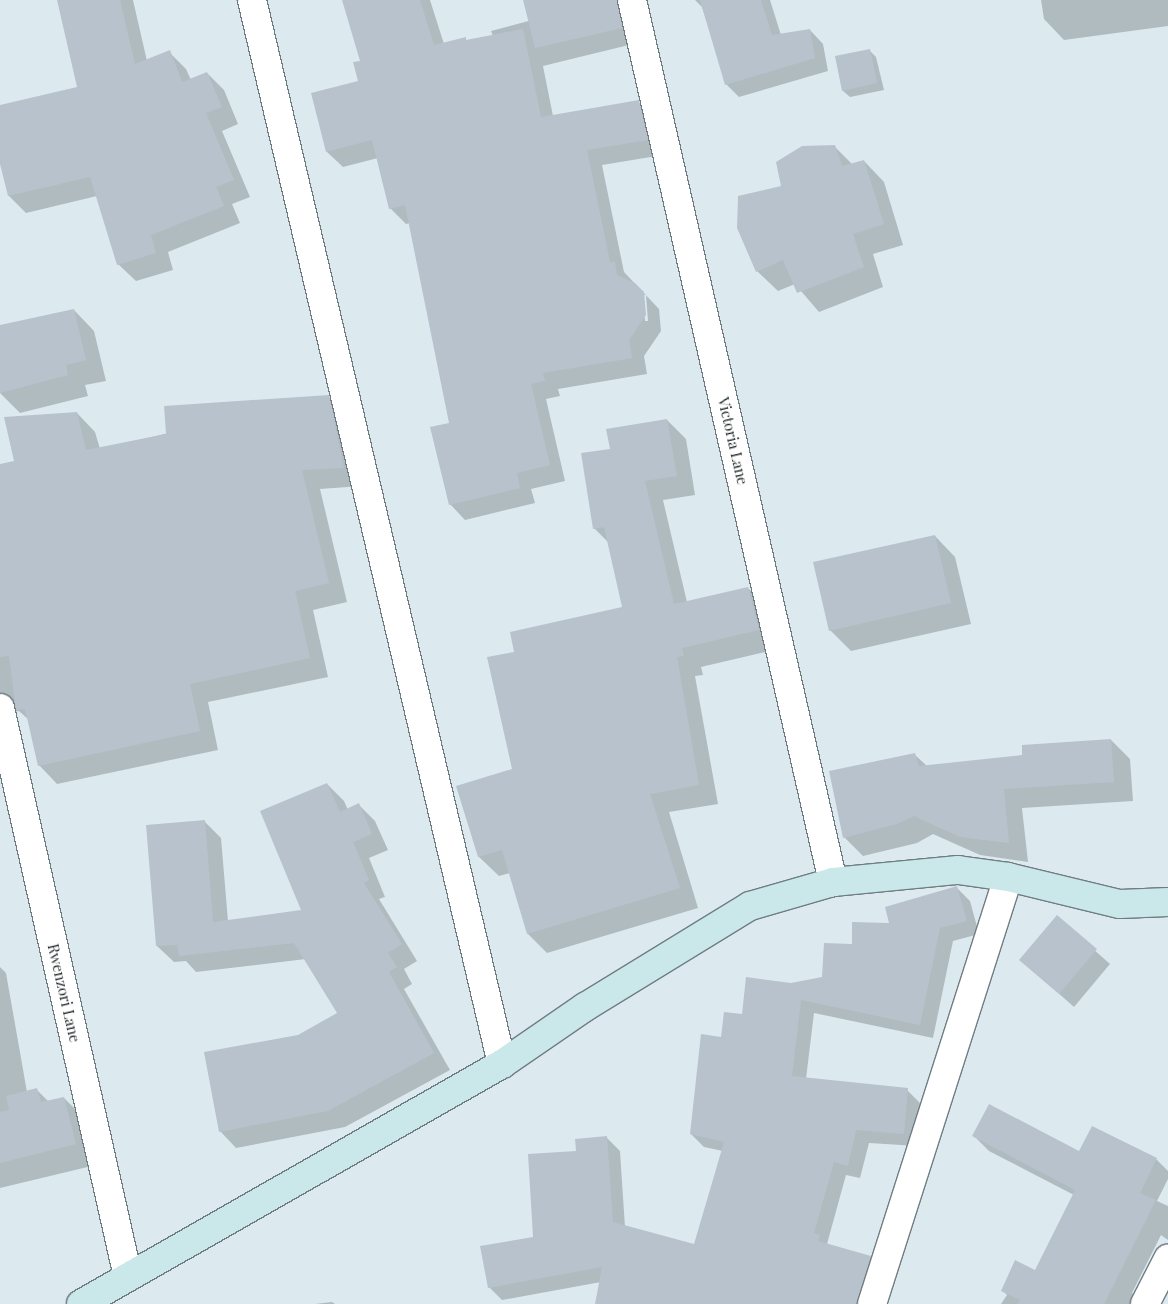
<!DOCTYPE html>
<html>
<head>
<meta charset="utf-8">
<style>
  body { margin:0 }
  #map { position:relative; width:1168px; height:1304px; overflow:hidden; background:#dceaf0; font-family:"Playfair Display",serif }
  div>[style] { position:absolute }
  .shadow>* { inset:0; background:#0003 }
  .building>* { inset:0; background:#b8c2cc }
  .roads { filter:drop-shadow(1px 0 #6f7d82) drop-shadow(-1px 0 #6f7d82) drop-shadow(0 1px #6f7d82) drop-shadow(0 -1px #6f7d82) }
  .street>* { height:28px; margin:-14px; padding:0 14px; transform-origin:14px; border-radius:14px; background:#fff }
  .secondary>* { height:28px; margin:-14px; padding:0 14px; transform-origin:14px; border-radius:14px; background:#cae8ea }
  span { translate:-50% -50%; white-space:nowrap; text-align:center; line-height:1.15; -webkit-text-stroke:4px #fff; paint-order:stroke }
  .street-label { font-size:15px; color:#202527 }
</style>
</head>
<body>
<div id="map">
  <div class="shadow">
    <i style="clip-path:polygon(59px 0,133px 0,147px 61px,169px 52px,186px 69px,191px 80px,207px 73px,224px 90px,238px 124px,222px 131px,250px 197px,232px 204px,240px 223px,168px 252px,173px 270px,136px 281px,118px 264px,97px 196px,26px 213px,9px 196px,0 159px,0 106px,78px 88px)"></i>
    <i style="clip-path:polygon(evenodd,343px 0,430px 0,444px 44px,493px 36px,491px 31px,606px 0,620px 0,637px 43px,543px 66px,553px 116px,638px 102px,654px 117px,663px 155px,602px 165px,624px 272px,659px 309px,661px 331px,644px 356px,647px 374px,558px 389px,560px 396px,546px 399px,565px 481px,531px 489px,535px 503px,465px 520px,450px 504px,450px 424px,410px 223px,406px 224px,390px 208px,378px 158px,343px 167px,327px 152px,312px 94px,360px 82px,362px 62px,343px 0,643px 295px,646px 295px,648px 321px,645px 321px,643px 295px)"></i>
    <i style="clip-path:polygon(695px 0,770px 0,781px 35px,810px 30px,823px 44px,828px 71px,739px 97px,726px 84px,702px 7px)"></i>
    <i style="clip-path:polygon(1041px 0,1168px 0,1168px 26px,1064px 40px,1044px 19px)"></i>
    <i style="clip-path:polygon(869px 50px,876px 57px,884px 90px,850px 97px,843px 91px)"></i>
    <i style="clip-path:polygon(834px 146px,852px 164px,864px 161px,884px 182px,903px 245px,873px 254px,883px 287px,819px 312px,795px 284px,778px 291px,757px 271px,783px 187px)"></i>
    <i style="clip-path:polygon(74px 310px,94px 331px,106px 381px,85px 385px,88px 396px,20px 413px,0 393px,0 327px)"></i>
    <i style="clip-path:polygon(328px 396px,347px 415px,362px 486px,320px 489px,347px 602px,313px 610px,328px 677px,208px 702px,218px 750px,57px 784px,39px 765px,29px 720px,19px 711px,0 715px,0 465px,16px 462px,77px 413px,95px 432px,100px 449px)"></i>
    <i style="clip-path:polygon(667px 420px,686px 439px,695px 495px,663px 500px,687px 602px,748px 588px,767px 607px,778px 649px,701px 667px,703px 675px,695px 676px,718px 804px,669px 812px,698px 908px,547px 953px,528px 934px,510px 873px,499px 876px,479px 857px,458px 787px,514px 770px,515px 653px,624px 608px,608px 542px,594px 528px,611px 450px)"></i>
    <i style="clip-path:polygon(935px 536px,955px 557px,971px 624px,851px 651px,830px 630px)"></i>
    <i style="clip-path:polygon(1111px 740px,1130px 759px,1133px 801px,1022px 808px,1028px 862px,980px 855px,933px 834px,917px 843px,863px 856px,844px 837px,915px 755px,927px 766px,1024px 756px)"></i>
    <i style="clip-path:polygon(327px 784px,344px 801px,348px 810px,359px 805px,375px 821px,388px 850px,369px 858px,385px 897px,379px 899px,417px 961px,404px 969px,412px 984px,404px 989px,450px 1070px,345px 1127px,236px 1148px,220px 1131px,298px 1036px,339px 1014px,306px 959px,196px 972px,186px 961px,174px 962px,157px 946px,204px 821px,221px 838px,228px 921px,303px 911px)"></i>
    <i style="clip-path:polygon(957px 888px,970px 901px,979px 934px,953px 941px,933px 1038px,814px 1013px,806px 1079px,907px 1090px,920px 1103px,917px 1146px,869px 1143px,860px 1178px,846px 1175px,827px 1244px,870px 1257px,883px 1270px,874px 1299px,860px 1293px,857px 1304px,596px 1304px,601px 1282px,502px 1300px,489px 1287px,534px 1238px,577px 1153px,607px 1138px,620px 1151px,625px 1227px,694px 1246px,723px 1151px,704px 1147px,691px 1134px,722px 1038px,743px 1016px,791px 984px,823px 978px,854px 945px)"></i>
    <i style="clip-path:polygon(1057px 917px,1110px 964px,1074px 1007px,1021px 960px)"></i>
    <i style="clip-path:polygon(0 967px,6px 973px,27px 1092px,36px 1089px,49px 1102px,64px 1098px,85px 1119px,96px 1165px,0 1188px)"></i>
    <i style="clip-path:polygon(974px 1136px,1080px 1153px,1156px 1159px,1168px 1171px,1168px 1179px,1157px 1201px,1168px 1206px,1168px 1240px,1161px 1235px,1132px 1293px,1143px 1304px,1001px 1304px,1007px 1295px,1002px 1290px,1035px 1272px,1074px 1195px,989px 1151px)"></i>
    <i style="clip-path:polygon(332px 1302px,335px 1304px,315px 1304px)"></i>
  </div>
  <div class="building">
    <i style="clip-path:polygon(57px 0,120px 0,135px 64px,170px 50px,182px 82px,207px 72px,222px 107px,206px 113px,234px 180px,216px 187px,224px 206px,151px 235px,156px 253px,117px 265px,90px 177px,8px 196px,0 164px,0 105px,77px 87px)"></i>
    <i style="clip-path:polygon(342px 0,420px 0,434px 45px,466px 37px,466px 40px,523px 29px,541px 117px,639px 100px,648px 140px,587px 150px,610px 262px,615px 262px,617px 275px,635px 283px,644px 292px,646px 315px,629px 340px,632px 358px,543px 373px,545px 381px,531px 384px,550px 465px,517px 473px,520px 488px,449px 505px,430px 427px,449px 423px,405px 205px,389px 209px,372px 140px,326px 152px,311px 93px,358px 81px,353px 62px,360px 61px)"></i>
    <i style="clip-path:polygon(523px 0,617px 0,622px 28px,535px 48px)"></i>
    <i style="clip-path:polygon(700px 0,761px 0,772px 35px,810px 29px,815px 58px,725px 85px)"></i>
    <i style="clip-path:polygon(870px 49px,877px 83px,842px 91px,835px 56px)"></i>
    <i style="clip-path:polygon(835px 145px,842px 166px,864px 160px,884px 224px,853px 234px,864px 267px,797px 293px,783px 260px,756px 272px,737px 228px,738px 196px,781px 186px,776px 162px,802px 146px)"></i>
    <i style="clip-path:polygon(74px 309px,86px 360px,66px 365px,68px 375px,0 393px,0 325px)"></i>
    <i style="clip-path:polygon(329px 395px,344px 468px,302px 470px,329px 583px,295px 591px,310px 658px,190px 684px,200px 731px,38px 766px,25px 709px,16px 710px,9px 656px,0 657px,0 464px,14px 461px,4px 417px,77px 412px,86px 450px,166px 434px,164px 406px)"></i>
    <i style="clip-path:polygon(667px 419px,677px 476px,645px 481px,674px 604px,748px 587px,759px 630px,682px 648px,684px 656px,677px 657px,699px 785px,650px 794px,680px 888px,527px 934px,502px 850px,478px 857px,456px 786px,512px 769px,487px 657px,514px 652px,510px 632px,622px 607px,604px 527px,593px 529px,581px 453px,610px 449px,606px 429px)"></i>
    <i style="clip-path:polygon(935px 535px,951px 603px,829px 631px,813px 562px)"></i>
    <i style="clip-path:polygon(1111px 739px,1114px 782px,1004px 789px,1009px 843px,960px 837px,914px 816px,897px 824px,843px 838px,829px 771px,915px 753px,919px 766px,1022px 755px,1022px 745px)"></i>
    <i style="clip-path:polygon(327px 783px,340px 812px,359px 803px,372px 834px,353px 842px,369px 880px,364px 883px,402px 944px,388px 953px,397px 967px,389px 972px,434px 1053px,328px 1111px,219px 1132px,204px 1052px,298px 1035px,337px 1013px,294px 943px,179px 956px,177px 945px,156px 946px,146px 825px,205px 820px,213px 922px,301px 910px,260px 811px)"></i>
    <i style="clip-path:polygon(957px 886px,967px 921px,940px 928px,920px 1025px,801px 1000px,792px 1076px,908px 1088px,904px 1134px,856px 1130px,848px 1166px,834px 1162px,814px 1233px,820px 1235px,818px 1241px,871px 1256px,857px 1304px,595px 1304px,602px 1267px,488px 1288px,480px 1246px,533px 1237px,528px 1154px,576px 1151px,575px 1139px,607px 1136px,613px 1222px,694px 1244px,724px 1142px,690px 1134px,701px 1034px,721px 1037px,724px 1012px,742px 1014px,746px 977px,791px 983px,822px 977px,824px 943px,852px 944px,852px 922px,889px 923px,885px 907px)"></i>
    <i style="clip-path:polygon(1057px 915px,1097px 949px,1059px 994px,1019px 960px)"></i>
    <i style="clip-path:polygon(37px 1088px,41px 1102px,64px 1097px,76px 1144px,0 1163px,0 1112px,9px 1110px,6px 1096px)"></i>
    <i style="clip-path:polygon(989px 1104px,1079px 1151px,1092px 1126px,1157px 1158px,1140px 1193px,1156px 1200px,1104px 1304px,1018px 1304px,1020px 1300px,1001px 1291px,1015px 1260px,1035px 1270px,1075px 1190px,972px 1136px)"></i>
  </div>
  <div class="roads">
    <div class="street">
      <i style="left:252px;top:0;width:1093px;rotate:76.78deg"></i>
      <i style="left:632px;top:0;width:905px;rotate:77.16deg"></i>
      <i style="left:0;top:708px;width:583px;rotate:77.32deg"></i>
      <i style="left:872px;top:1304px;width:448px;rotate:-72.3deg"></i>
      <i style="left:1145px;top:1304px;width:51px;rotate:-62.9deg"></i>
    </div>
    <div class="secondary">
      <i style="left:81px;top:1304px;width:485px;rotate:-29.7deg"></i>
      <i style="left:502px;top:1064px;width:101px;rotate:-34.5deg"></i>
      <i style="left:585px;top:1007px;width:193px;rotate:-31.5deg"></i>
      <i style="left:750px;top:906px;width:86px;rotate:-16.1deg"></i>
      <i style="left:833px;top:882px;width:126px;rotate:-5.5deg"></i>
      <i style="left:958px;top:870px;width:50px;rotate:8deg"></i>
      <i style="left:1008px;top:877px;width:115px;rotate:13.6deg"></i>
      <i style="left:1120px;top:904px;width:48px;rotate:-2.4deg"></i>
    </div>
  </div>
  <div class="street-label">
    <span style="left:733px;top:441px;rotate:77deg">Victoria Lane</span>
    <span style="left:64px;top:993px;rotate:77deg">Rwenzori Lane</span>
  </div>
</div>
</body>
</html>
